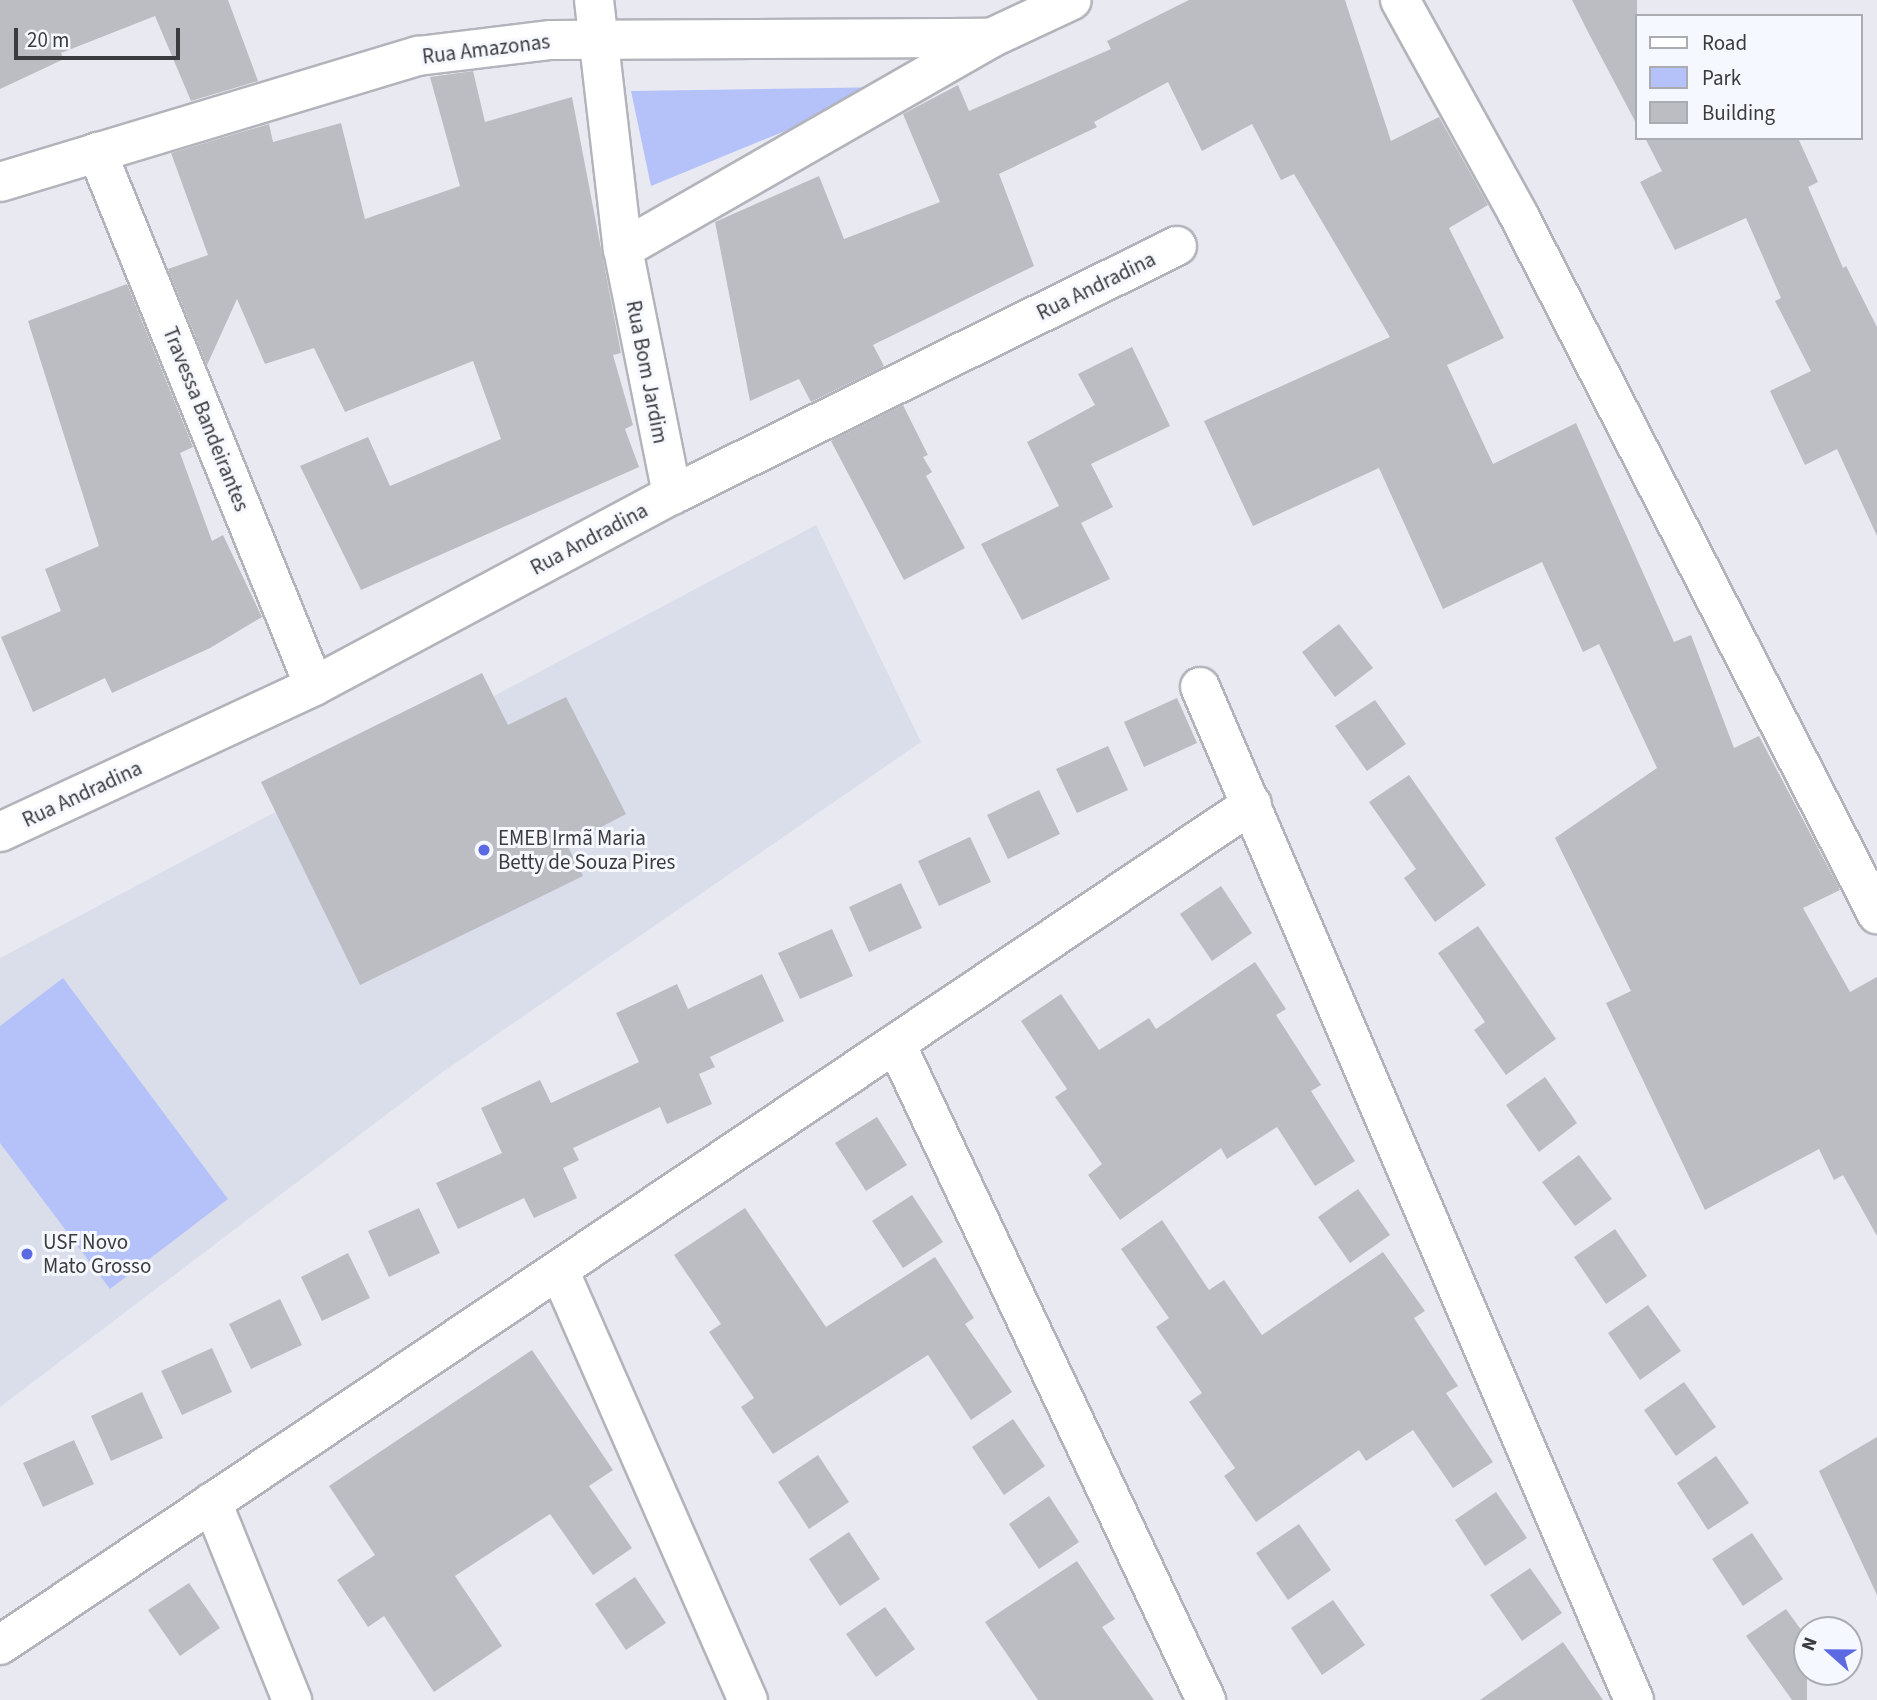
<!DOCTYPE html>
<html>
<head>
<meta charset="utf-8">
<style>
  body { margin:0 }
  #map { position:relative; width:1877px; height:1700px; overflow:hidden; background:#e9eaf1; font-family:"Source Sans 3",sans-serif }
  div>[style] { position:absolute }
  .built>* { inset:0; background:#dadeeb }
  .green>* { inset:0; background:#b4c2f9 }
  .building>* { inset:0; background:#bbbdc3 }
  .roads { filter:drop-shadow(2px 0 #b3b4bb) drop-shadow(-2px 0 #b3b4bb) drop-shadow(0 2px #b3b4bb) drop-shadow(0 -2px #b3b4bb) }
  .street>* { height:38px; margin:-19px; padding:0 19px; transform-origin:19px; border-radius:19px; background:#fff }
  .secondary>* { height:38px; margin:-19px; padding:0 19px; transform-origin:19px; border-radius:19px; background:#fff }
  .dots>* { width:19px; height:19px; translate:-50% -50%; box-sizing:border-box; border:4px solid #f6f8ff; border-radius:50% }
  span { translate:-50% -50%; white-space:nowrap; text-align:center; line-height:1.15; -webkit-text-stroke:6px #f6f8ff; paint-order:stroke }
  .street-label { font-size:21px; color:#3a3b3d }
  .poi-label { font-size:21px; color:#3a3b3d }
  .left { translate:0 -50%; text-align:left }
  .legend { position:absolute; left:1635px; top:14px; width:228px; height:126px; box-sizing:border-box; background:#f6f8ff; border:2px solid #abacb1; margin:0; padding:9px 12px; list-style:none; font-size:21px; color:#3a3b3d }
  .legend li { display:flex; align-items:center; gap:14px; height:35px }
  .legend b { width:35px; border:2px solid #abacb1 }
  .north { position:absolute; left:1793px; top:1616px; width:70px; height:70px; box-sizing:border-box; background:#f6f8ff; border:2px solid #abacb1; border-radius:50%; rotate:291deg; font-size:19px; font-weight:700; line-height:28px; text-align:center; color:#3a3b3d }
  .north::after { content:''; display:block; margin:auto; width:24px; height:32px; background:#5b6ae2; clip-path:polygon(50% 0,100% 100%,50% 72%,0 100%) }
  .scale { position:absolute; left:14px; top:28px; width:166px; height:32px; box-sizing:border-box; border:4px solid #3a3b3d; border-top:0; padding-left:9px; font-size:21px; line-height:24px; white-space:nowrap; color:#3a3b3d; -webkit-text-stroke:5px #f6f8ff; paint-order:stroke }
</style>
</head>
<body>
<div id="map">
  <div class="built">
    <i style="clip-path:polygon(816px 525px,921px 742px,444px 1071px,0 1407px,0 958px)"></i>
  </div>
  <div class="green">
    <i style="clip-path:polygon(892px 87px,651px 186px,631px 91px)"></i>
    <i style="clip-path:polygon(63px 978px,228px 1199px,110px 1289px,0 1143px,0 1026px)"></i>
  </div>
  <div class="building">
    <i style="clip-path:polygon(0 0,228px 0,258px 81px,191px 101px,155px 16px,61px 53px,64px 59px,0 89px)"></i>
    <i style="clip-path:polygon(1189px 0,1345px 0,1391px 141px,1439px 117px,1488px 205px,1449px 228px,1504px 338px,1447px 365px,1493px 464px,1576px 423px,1674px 642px,1691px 635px,1734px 748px,1759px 736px,1840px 890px,1803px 908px,1850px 992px,1877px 977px,1877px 1236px,1843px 1175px,1834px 1180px,1819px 1149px,1705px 1210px,1606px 1003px,1631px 991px,1555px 838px,1657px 768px,1599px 644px,1583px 652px,1542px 562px,1443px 609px,1379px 468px,1253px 526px,1204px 421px,1390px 337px,1294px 174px,1281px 180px,1252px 124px,1202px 151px,1168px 82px,1094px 122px,1097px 127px,999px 174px,1034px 266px,873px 345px,884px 366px,811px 402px,799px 379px,750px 401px,715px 222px,819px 176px,844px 239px,940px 202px,903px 114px,958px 85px,969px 111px,1111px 49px,1107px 41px)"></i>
    <i style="clip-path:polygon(1572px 0,1637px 0,1637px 125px,1588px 32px)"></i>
    <i style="clip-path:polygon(473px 71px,485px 122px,572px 97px,621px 353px,613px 355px,633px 425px,625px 429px,639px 467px,361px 590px,300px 466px,368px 437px,390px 486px,501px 439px,473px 361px,345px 412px,314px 348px,265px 364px,237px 299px,207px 365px,168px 269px,208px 255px,171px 153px,269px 124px,273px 142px,341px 123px,365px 219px,460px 186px,430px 77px)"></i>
    <i style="clip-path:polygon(1645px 138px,1798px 138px,1818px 182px,1808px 187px,1843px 268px,1846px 266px,1877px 327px,1877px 536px,1837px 449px,1805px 465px,1770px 391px,1811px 371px,1775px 301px,1781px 298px,1746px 218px,1675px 250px,1640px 182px,1662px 171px)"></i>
    <i style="clip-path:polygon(127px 284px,193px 447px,180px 453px,212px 541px,223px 535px,262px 617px,210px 648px,112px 693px,105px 678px,33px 712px,1px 637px,61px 611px,45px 569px,99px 546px,28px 321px)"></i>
    <i style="clip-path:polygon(1132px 347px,1170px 426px,1091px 464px,1113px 507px,1081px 523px,1110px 579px,1022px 620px,981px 544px,1059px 506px,1027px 442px,1095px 405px,1078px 374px)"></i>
    <i style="clip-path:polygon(903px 405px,928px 455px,923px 457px,932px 472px,926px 476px,965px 548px,904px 580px,831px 441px)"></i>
    <i style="clip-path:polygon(1339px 624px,1373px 668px,1335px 697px,1302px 652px)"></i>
    <i style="clip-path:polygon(482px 673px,508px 725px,566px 697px,626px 814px,567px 845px,583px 876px,360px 985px,261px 782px)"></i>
    <i style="clip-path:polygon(1177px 698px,1197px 743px,1144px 767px,1124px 722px)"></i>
    <i style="clip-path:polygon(1375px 700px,1406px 744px,1367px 771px,1335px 726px)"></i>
    <i style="clip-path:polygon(1108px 746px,1128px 790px,1077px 813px,1056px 769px)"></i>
    <i style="clip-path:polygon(1409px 775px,1486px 885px,1435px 922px,1404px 878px,1416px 869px,1369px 802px)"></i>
    <i style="clip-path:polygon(1039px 790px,1060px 834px,1008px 859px,987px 815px)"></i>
    <i style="clip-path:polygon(970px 837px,991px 882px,939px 906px,918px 861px)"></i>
    <i style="clip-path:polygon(901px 883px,922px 928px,869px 952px,849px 907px)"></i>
    <i style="clip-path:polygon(1221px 886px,1252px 933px,1212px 961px,1180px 914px)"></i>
    <i style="clip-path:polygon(1478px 926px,1556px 1039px,1506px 1075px,1474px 1030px,1485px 1022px,1438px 953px)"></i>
    <i style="clip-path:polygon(832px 929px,853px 976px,800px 999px,778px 953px)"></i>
    <i style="clip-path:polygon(1255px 962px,1286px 1009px,1276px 1015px,1321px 1085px,1311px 1091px,1355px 1161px,1315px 1186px,1277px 1127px,1227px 1159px,1221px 1148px,1120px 1220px,1088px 1175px,1102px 1164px,1055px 1097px,1067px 1089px,1021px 1021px,1061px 994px,1099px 1050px,1149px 1018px,1156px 1029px)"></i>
    <i style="clip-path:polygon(762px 974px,784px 1021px,710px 1057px,715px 1067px,699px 1074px,712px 1104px,667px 1124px,660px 1107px,573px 1148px,579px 1160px,563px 1168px,577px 1198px,534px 1218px,524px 1198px,458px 1229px,436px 1183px,502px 1153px,481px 1108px,540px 1080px,551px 1103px,639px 1062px,616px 1013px,677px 984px,688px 1009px)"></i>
    <i style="clip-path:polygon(1545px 1077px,1577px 1123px,1539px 1152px,1506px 1105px)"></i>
    <i style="clip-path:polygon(877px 1117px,907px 1165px,866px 1191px,835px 1143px)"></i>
    <i style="clip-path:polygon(1579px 1155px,1612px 1199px,1575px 1226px,1542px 1182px)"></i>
    <i style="clip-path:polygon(1358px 1189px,1390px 1235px,1350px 1263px,1318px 1217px)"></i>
    <i style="clip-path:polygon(912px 1195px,943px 1242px,903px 1268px,872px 1221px)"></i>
    <i style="clip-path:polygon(419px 1208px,440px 1253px,389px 1277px,368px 1231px)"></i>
    <i style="clip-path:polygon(745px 1208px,826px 1327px,935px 1257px,974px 1318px,965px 1324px,1012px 1392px,971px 1420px,928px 1355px,773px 1454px,741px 1407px,754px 1398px,709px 1332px,721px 1324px,674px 1255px)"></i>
    <i style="clip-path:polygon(1162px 1220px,1209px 1290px,1224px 1280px,1262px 1335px,1383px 1252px,1425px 1311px,1414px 1318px,1458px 1386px,1446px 1393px,1493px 1462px,1453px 1488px,1413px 1430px,1366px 1461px,1359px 1450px,1256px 1522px,1224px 1476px,1235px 1468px,1189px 1402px,1202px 1393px,1156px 1327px,1169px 1318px,1121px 1249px)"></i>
    <i style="clip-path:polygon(1615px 1229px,1647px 1276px,1606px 1304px,1574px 1257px)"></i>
    <i style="clip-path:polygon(348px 1253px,370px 1298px,322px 1321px,301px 1277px)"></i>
    <i style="clip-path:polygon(280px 1299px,302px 1345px,251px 1369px,229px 1324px)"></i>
    <i style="clip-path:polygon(1648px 1305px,1681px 1351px,1640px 1380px,1608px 1333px)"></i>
    <i style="clip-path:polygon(212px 1348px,232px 1392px,182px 1415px,161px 1371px)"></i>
    <i style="clip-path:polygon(532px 1350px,613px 1470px,589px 1486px,632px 1548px,593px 1575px,550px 1514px,455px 1576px,502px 1646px,434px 1692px,384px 1616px,368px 1627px,337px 1580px,375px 1555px,329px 1486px)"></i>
    <i style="clip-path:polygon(1684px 1382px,1716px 1427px,1676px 1456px,1644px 1410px)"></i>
    <i style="clip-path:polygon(142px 1392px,163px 1438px,111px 1461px,91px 1416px)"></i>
    <i style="clip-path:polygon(1013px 1419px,1045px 1466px,1004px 1495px,972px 1447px)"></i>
    <i style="clip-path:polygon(1877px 1437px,1877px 1595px,1819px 1471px)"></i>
    <i style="clip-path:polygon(74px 1440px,94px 1484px,43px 1507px,23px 1463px)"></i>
    <i style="clip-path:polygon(818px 1455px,849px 1502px,809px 1529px,778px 1482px)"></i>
    <i style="clip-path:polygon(1716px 1456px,1749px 1503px,1708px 1530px,1677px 1483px)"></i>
    <i style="clip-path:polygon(1496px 1492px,1527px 1538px,1485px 1566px,1455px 1520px)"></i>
    <i style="clip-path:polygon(1049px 1496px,1079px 1542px,1039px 1569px,1009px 1524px)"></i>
    <i style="clip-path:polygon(1299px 1524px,1331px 1570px,1288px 1600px,1256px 1553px)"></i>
    <i style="clip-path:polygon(849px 1532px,880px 1579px,840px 1606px,809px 1559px)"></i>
    <i style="clip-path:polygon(1752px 1533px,1783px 1579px,1743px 1606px,1712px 1559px)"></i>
    <i style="clip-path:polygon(1077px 1561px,1115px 1619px,1102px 1627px,1154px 1700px,1038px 1700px,985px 1622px)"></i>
    <i style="clip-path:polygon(1530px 1568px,1562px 1613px,1522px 1641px,1490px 1595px)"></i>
    <i style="clip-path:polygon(635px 1577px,666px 1623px,626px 1650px,595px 1604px)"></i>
    <i style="clip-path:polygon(189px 1583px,220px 1628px,180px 1656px,148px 1610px)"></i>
    <i style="clip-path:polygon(1333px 1600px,1365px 1645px,1322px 1675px,1291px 1628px)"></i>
    <i style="clip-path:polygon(885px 1607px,915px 1649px,876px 1677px,846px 1634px)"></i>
    <i style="clip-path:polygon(1786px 1609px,1807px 1638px,1807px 1700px,1792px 1700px,1746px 1636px)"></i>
    <i style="clip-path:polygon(1563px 1642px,1603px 1700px,1480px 1700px)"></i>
  </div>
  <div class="roads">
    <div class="street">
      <i style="left:594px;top:0;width:251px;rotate:83.4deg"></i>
      <i style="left:623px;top:249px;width:251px;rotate:78.7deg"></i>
      <i style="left:97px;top:152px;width:576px;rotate:67.88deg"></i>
      <i style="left:0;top:182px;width:437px;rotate:-16.8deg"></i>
      <i style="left:418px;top:56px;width:134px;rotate:-6.9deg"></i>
      <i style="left:551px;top:40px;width:440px;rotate:-0.3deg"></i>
      <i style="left:623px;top:249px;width:424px;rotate:-29.8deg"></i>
      <i style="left:991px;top:38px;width:89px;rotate:-25.1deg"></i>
      <i style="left:1200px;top:687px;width:1102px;rotate:66.81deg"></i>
      <i style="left:0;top:832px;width:346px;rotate:-24.9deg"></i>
      <i style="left:314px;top:686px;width:406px;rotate:-28.1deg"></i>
      <i style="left:672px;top:495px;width:563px;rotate:-26.25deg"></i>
      <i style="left:896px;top:1044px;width:726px;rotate:64.71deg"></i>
      <i style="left:559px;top:1270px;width:470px;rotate:66.3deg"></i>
      <i style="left:212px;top:1502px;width:214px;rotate:68deg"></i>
      <i style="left:0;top:1645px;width:1508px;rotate:-33.89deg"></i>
    </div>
    <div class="secondary">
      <i style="left:1400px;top:0;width:244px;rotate:61.1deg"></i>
      <i style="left:1518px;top:214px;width:787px;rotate:62.85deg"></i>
    </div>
  </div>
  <div class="dots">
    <i style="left:484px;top:850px;background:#5b6ae2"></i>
    <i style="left:27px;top:1254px;background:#5b6ae2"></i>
  </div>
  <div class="street-label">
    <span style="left:486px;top:49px;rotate:-7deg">Rua Amazonas</span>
    <span style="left:1096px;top:286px;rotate:-26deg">Rua Andradina</span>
    <span style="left:647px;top:372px;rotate:79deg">Rua Bom Jardim</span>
    <span style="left:206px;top:419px;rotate:68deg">Travessa Bandeirantes</span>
    <span style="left:589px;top:539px;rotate:-28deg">Rua Andradina</span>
    <span style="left:82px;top:794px;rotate:-25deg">Rua Andradina</span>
  </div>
  <div class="poi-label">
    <span class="left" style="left:498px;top:850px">EMEB Irmã Maria<br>Betty de Souza Pires</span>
    <span class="left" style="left:43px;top:1254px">USF Novo<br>Mato Grosso</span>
  </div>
  <ul class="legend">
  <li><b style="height:9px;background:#fff"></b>Road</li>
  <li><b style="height:19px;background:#b4c2f9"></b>Park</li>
  <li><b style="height:19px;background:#bbbdc3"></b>Building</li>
  </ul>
  <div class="north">N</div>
  <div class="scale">20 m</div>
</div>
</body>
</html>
